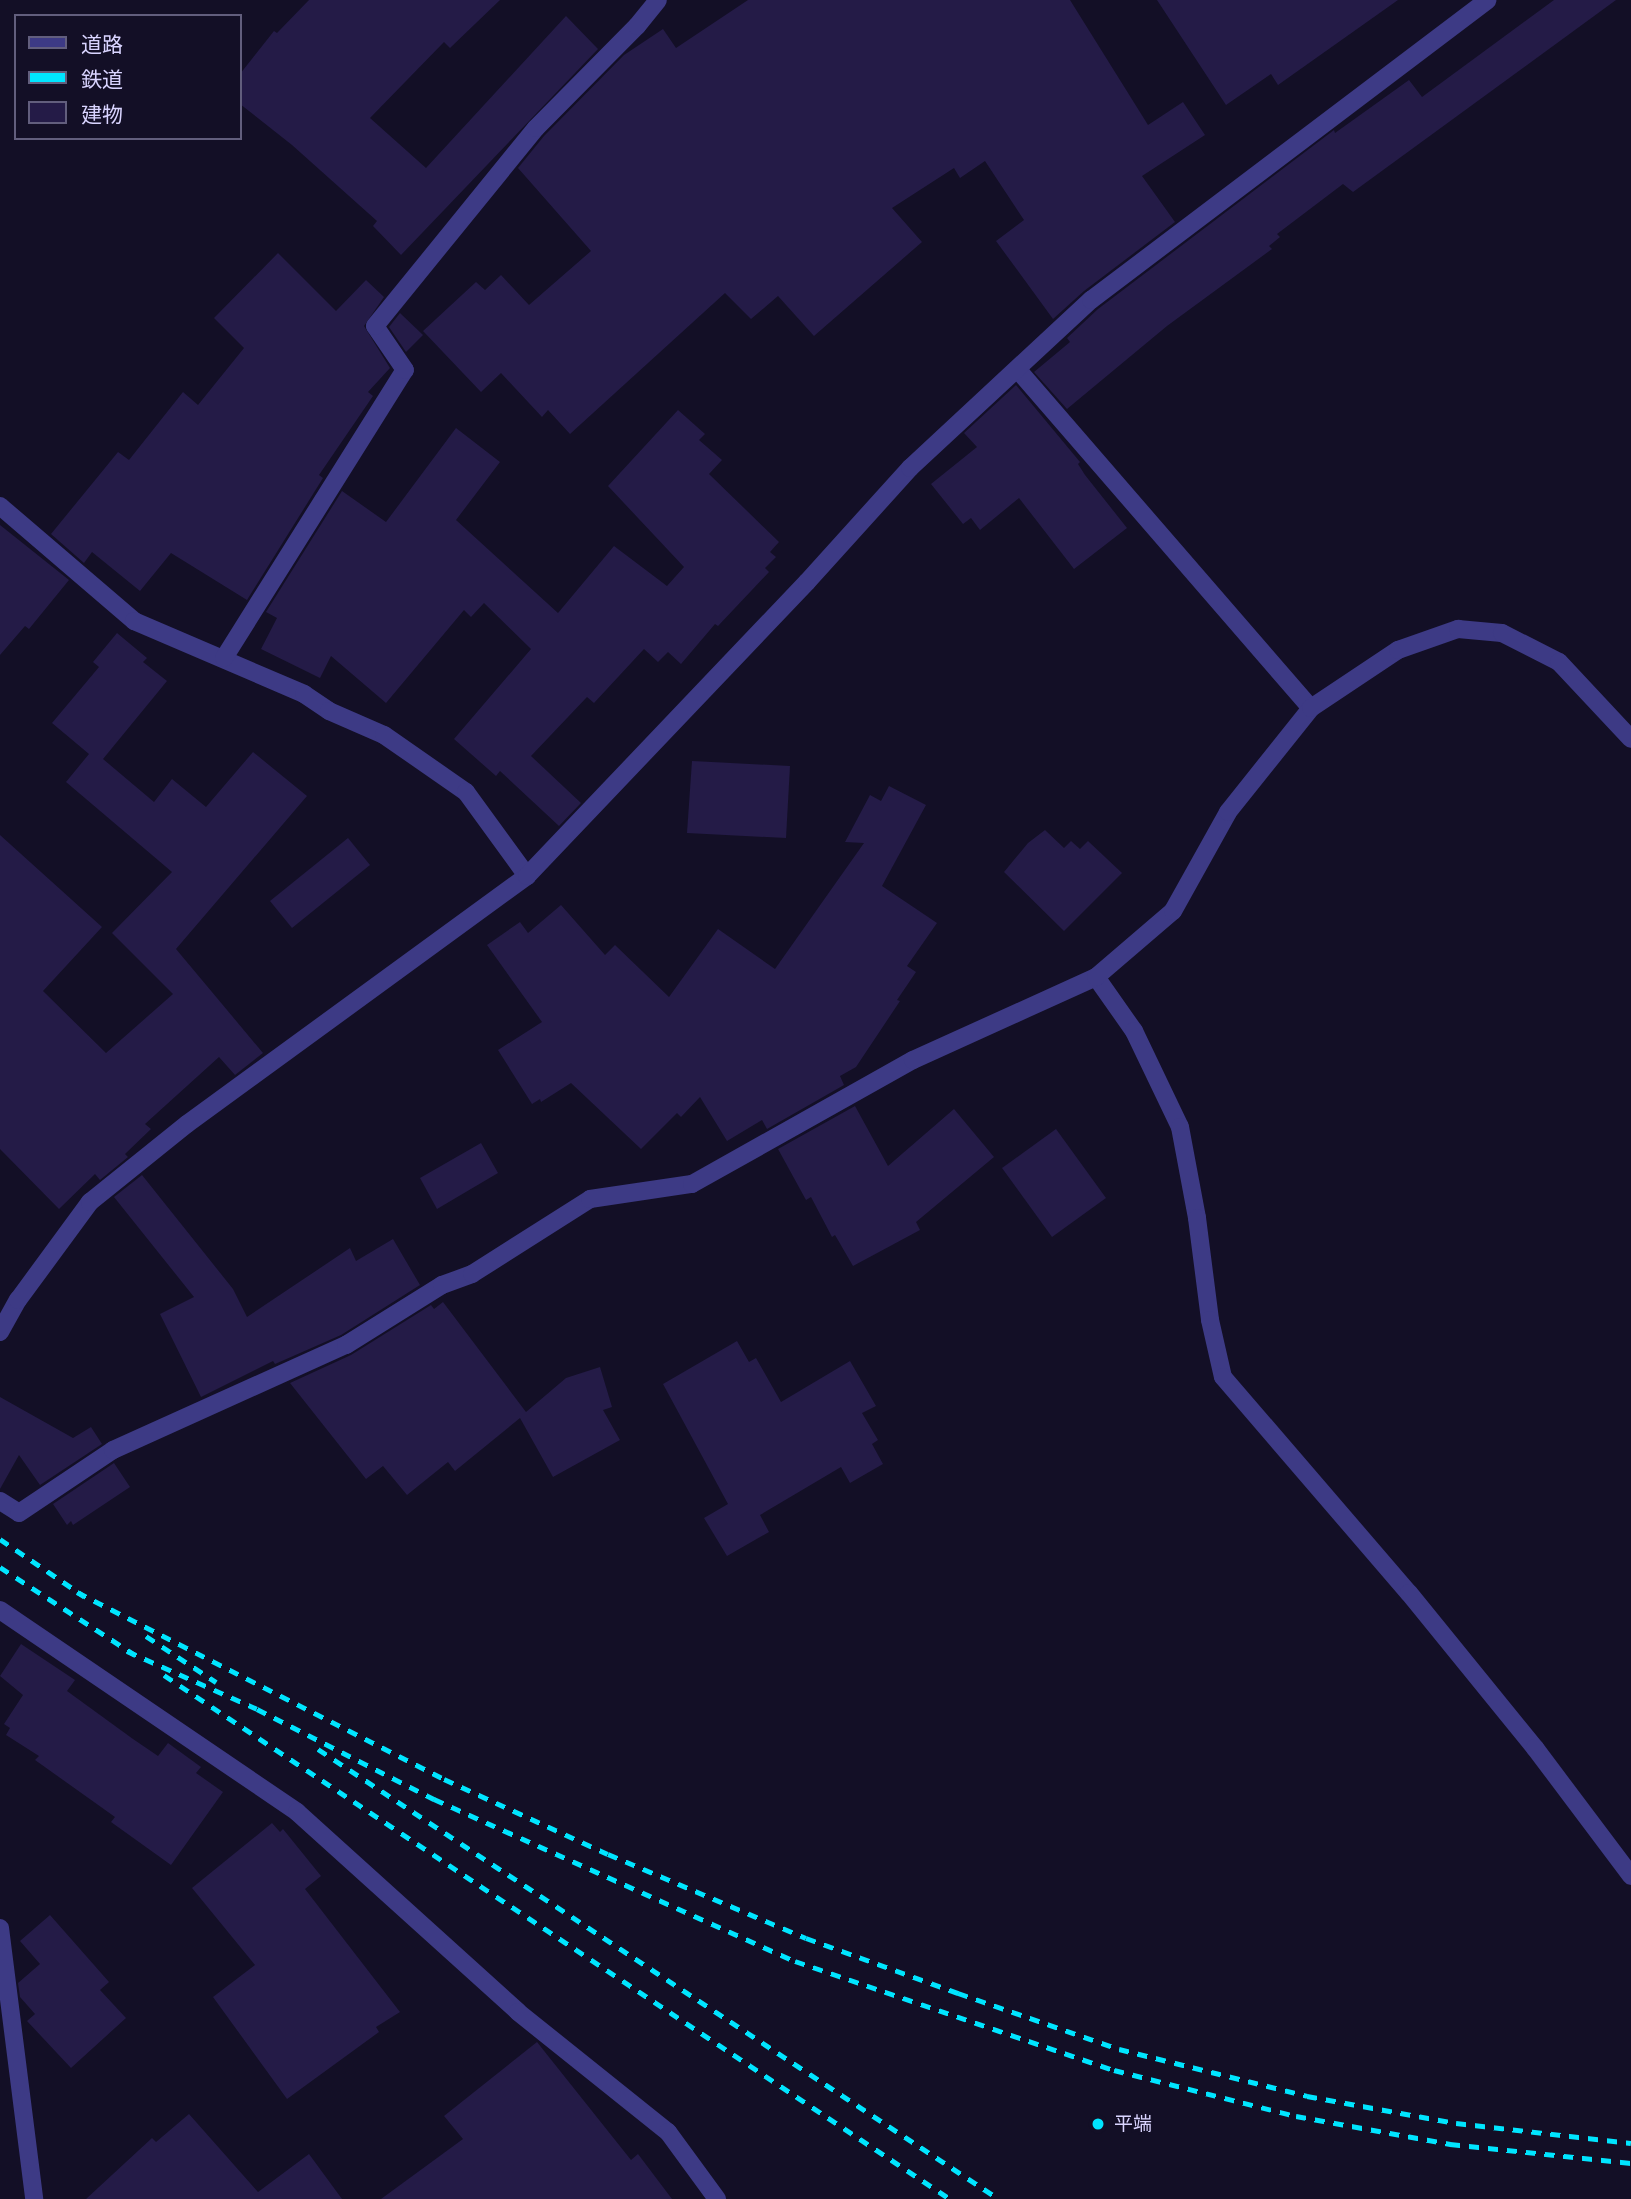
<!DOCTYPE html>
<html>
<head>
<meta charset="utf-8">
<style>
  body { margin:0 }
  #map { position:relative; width:1631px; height:2199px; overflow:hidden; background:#130f26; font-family:"Space Grotesk","Noto Sans JP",sans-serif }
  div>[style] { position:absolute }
  .building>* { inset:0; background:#241b47 }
  .minor>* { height:18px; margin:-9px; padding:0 9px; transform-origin:9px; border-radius:9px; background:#3d3a85 }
  .rail>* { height:5px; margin-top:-2.5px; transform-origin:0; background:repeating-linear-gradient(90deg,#00e5ff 0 10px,transparent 0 19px) }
  .dots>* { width:19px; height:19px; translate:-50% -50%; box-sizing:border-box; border:4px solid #130f26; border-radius:50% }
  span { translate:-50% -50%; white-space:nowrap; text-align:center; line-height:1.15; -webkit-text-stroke:5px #130f26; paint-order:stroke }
  .poi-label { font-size:19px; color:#d9d4ff }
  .left { translate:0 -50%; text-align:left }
  .legend { position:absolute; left:14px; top:14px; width:228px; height:126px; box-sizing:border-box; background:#130f26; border:2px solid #625e7d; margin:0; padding:9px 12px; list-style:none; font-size:21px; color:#d9d4ff }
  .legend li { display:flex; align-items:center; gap:14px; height:35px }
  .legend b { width:35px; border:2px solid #625e7d }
</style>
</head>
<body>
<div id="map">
  <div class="building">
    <i style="clip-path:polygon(309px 0,500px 0,450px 48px,444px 42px,370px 118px,426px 168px,566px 16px,598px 49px,401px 255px,373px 226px,377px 221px,292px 145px,240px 104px,240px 74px,274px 31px,277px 33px)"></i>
    <i style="clip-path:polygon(748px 0,1070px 0,1148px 125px,1183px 102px,1205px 135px,1142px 176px,1175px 222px,1084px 291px,1053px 319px,996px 241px,1024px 220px,985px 161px,960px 178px,954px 168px,892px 208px,922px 242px,814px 336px,778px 296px,751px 319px,725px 293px,570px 434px,548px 410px,542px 417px,501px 373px,481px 392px,423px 331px,476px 282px,485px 290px,501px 275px,529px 305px,591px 251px,518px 168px,544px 136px,624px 55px,663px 29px,676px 48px)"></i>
    <i style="clip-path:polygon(1157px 0,1398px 0,1278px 85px,1271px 74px,1226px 105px)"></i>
    <i style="clip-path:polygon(1554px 0,1616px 0,1353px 192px,1343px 184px,1277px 234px,1280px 237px,1269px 246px,1272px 249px,1167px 326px,1067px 409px,1034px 372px,1070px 342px,1067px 338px,1098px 309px,1334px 130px,1335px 133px,1409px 80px,1422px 97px)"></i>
    <i style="clip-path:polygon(278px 253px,336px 311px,366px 280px,384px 297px,364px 326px,390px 368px,368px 392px,373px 396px,319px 475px,323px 478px,247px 600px,171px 553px,140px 591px,92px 552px,84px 563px,51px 534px,118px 452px,129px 460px,183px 392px,198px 405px,244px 348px,214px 318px)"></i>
    <i style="clip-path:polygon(400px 313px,423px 335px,406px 352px,389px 327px)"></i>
    <i style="clip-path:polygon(1016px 385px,1080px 462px,1078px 464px,1085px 475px,1127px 528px,1074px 569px,1019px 498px,980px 530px,971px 518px,963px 524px,931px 484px,977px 447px,964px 433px)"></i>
    <i style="clip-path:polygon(678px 410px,705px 434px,699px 440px,722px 460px,709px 474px,779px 542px,770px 552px,776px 557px,765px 568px,769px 572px,718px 626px,715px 624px,681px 664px,668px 652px,658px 662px,644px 649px,594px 703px,587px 697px,531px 756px,581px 803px,559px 826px,500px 771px,496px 776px,454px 739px,531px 649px,484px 603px,471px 617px,464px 610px,386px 703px,331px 656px,320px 678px,261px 649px,277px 618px,266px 612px,342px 491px,386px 522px,456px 428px,500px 462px,456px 520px,558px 613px,614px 546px,667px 586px,684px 567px,608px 486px)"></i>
    <i style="clip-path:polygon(0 525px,69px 580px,29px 629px,25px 626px,0 655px)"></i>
    <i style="clip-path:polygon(117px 633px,147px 658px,143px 662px,167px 681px,103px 759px,154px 802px,172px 779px,206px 807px,253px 752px,307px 796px,176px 949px,263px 1053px,235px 1075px,219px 1057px,145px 1124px,151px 1129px,125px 1154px,128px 1157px,100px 1180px,95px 1174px,59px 1209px,0 1149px,0 835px,102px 927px,43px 991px,106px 1053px,173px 994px,112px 933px,172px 872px,66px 782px,89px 754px,52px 723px,99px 667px,93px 662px)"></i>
    <i style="clip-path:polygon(692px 761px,790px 766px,786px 838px,687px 833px)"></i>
    <i style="clip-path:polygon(889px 786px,926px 805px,882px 886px,937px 923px,907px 966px,916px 972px,897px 1000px,900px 1001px,856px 1067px,840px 1076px,844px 1085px,767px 1129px,762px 1120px,727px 1141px,700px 1097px,681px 1117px,677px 1113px,641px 1149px,571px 1083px,541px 1102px,540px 1099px,532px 1104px,498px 1050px,542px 1022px,487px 945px,520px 922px,528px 933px,561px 905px,605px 955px,615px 945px,669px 997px,718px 929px,775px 969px,864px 843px,845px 842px,870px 795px,881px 801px)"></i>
    <i style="clip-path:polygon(1045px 830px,1064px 848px,1071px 841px,1080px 849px,1088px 841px,1122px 873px,1064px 931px,1004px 872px,1028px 843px)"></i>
    <i style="clip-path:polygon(348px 838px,370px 865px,292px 928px,270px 901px)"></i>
    <i style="clip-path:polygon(855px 1106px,888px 1166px,954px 1109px,994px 1157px,916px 1222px,920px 1230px,853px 1266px,835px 1235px,832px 1237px,811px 1197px,806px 1200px,778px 1149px)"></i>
    <i style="clip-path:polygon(1056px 1129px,1106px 1198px,1052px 1237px,1002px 1168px)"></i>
    <i style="clip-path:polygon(481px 1143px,498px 1173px,437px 1209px,420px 1178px)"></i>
    <i style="clip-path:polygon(142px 1175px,233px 1289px,247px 1317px,350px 1248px,356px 1261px,393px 1239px,420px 1285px,341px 1335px,275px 1364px,273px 1361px,201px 1397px,160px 1314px,194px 1297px,114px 1197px)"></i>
    <i style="clip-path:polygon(443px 1302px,526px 1412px,566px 1378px,600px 1367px,612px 1407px,603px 1410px,620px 1440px,553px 1477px,520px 1418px,455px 1471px,448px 1462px,407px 1495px,383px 1466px,366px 1479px,290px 1383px,351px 1355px,431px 1305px,434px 1309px)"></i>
    <i style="clip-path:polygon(737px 1341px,749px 1362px,756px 1358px,781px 1402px,850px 1361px,876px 1406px,862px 1413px,878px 1440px,872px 1444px,883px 1464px,850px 1483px,841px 1467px,760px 1515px,769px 1532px,727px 1556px,704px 1518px,728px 1504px,663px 1384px)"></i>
    <i style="clip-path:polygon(0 1397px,73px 1438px,91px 1427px,102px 1444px,40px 1485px,19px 1455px,0 1489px)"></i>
    <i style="clip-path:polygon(114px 1463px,130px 1487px,73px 1525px,71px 1521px,67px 1525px,53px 1504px)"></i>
    <i style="clip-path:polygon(21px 1644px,75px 1680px,67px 1691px,133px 1739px,158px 1756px,168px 1743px,201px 1767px,196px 1773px,223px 1792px,171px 1865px,111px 1822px,115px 1817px,35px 1760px,39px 1756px,6px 1735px,10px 1728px,4px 1724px,23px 1695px,0 1676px)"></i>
    <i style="clip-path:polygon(272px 1823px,280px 1832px,283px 1829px,321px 1876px,305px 1889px,400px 2012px,376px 2027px,379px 2032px,287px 2099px,213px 1997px,255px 1965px,192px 1888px)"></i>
    <i style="clip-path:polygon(50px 1915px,109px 1982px,100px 1990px,126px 2018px,71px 2068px,27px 2021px,35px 2014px,20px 1997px,18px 1983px,40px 1964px,20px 1941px)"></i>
    <i style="clip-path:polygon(537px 2042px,631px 2160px,638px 2154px,672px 2199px,381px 2199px,463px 2139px,444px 2116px)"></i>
    <i style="clip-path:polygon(189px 2114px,258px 2192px,309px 2154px,342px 2199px,86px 2199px,152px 2138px,156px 2142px)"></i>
  </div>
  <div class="minor">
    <i style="left:1018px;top:370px;width:447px;rotate:49.1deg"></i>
    <i style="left:0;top:506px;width:177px;rotate:40.6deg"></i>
    <i style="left:134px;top:621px;width:185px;rotate:23.2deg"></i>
    <i style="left:304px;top:694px;width:30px;rotate:34deg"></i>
    <i style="left:329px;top:711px;width:60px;rotate:23.6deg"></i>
    <i style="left:384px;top:735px;width:100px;rotate:34.8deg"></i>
    <i style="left:466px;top:792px;width:104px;rotate:54deg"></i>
    <i style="left:224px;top:658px;width:340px;rotate:-57.9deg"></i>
    <i style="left:405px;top:370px;width:53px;rotate:-124.3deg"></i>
    <i style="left:375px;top:326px;width:255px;rotate:-50.9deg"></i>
    <i style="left:536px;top:128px;width:144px;rotate:-45.3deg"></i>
    <i style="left:637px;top:26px;width:33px;rotate:-51deg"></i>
    <i style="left:1096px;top:977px;width:66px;rotate:54.9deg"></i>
    <i style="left:1134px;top:1031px;width:106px;rotate:64.4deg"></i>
    <i style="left:1180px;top:1127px;width:93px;rotate:79.4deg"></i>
    <i style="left:1197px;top:1218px;width:103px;rotate:82.7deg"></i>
    <i style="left:1210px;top:1320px;width:58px;rotate:77.2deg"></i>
    <i style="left:1223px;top:1377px;width:285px;rotate:49.3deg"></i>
    <i style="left:1409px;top:1593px;width:200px;rotate:50.9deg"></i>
    <i style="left:1535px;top:1748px;width:160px;rotate:53.1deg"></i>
    <i style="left:0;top:1332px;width:37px;rotate:-61deg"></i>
    <i style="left:18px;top:1300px;width:122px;rotate:-53.7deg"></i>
    <i style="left:90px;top:1202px;width:124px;rotate:-38.8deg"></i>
    <i style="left:187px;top:1124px;width:421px;rotate:-36.1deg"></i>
    <i style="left:527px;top:876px;width:406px;rotate:-46.4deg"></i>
    <i style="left:807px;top:582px;width:154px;rotate:-47.9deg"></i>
    <i style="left:910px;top:468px;width:247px;rotate:-42.9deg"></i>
    <i style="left:1091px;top:300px;width:497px;rotate:-37.1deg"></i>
    <i style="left:0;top:1501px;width:22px;rotate:32deg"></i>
    <i style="left:19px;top:1513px;width:113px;rotate:-33.8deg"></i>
    <i style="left:113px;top:1450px;width:256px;rotate:-24.3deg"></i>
    <i style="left:346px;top:1345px;width:113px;rotate:-32deg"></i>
    <i style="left:442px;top:1285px;width:32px;rotate:-20deg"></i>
    <i style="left:472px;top:1274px;width:140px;rotate:-32.4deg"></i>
    <i style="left:590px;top:1199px;width:103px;rotate:-8.4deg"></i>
    <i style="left:692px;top:1184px;width:253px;rotate:-29.3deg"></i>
    <i style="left:913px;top:1060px;width:201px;rotate:-24.4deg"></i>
    <i style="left:1096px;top:977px;width:101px;rotate:-40.6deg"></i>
    <i style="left:1173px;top:911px;width:113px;rotate:-60.9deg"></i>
    <i style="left:1228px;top:812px;width:133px;rotate:-51.4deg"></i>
    <i style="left:1311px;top:708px;width:105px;rotate:-33.7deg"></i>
    <i style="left:1398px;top:650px;width:64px;rotate:-19.3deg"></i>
    <i style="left:1458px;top:629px;width:44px;rotate:5.2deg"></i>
    <i style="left:1502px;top:633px;width:64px;rotate:27deg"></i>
    <i style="left:1559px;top:662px;width:105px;rotate:46.9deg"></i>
    <i style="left:0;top:1610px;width:359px;rotate:34.2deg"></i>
    <i style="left:297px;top:1812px;width:298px;rotate:42.1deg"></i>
    <i style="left:518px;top:2012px;width:192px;rotate:38.7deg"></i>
    <i style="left:668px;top:2132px;width:83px;rotate:53.8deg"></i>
    <i style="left:0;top:1928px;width:273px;rotate:82.8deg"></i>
  </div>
  <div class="rail">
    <i style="left:0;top:1539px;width:102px;rotate:34.2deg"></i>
    <i style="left:0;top:1567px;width:161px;rotate:33.1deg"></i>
    <i style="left:77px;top:1592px;width:412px;rotate:27deg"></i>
    <i style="left:444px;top:1779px;width:180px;rotate:24.6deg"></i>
    <i style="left:608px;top:1854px;width:215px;rotate:23deg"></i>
    <i style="left:806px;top:1938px;width:162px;rotate:19.9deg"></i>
    <i style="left:958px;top:1993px;width:170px;rotate:19.2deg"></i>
    <i style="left:1119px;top:2049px;width:194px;rotate:14deg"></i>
    <i style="left:1307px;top:2096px;width:151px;rotate:10.3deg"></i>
    <i style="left:1456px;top:2123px;width:176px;rotate:6.5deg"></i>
    <i style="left:146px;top:1636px;width:84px;rotate:33.3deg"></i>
    <i style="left:127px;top:1651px;width:142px;rotate:24deg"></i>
    <i style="left:257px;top:1709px;width:199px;rotate:27deg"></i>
    <i style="left:434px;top:1799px;width:396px;rotate:24.2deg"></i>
    <i style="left:795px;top:1961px;width:337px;rotate:18.9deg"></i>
    <i style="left:1114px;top:2070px;width:188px;rotate:14.2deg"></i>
    <i style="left:1296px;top:2116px;width:157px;rotate:10.3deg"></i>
    <i style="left:1450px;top:2144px;width:182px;rotate:6deg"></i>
    <i style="left:164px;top:1675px;width:945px;rotate:33.69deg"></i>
    <i style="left:318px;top:1749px;width:816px;rotate:33.46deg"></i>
  </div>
  <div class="dots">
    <i style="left:1098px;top:2124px;background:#00e5ff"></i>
  </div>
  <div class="poi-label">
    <span class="left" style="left:1114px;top:2124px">平端</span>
  </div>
  <ul class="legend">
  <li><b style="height:9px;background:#3d3a85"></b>道路</li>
  <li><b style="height:9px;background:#00e5ff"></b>鉄道</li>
  <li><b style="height:19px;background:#241b47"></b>建物</li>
  </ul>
</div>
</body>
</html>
